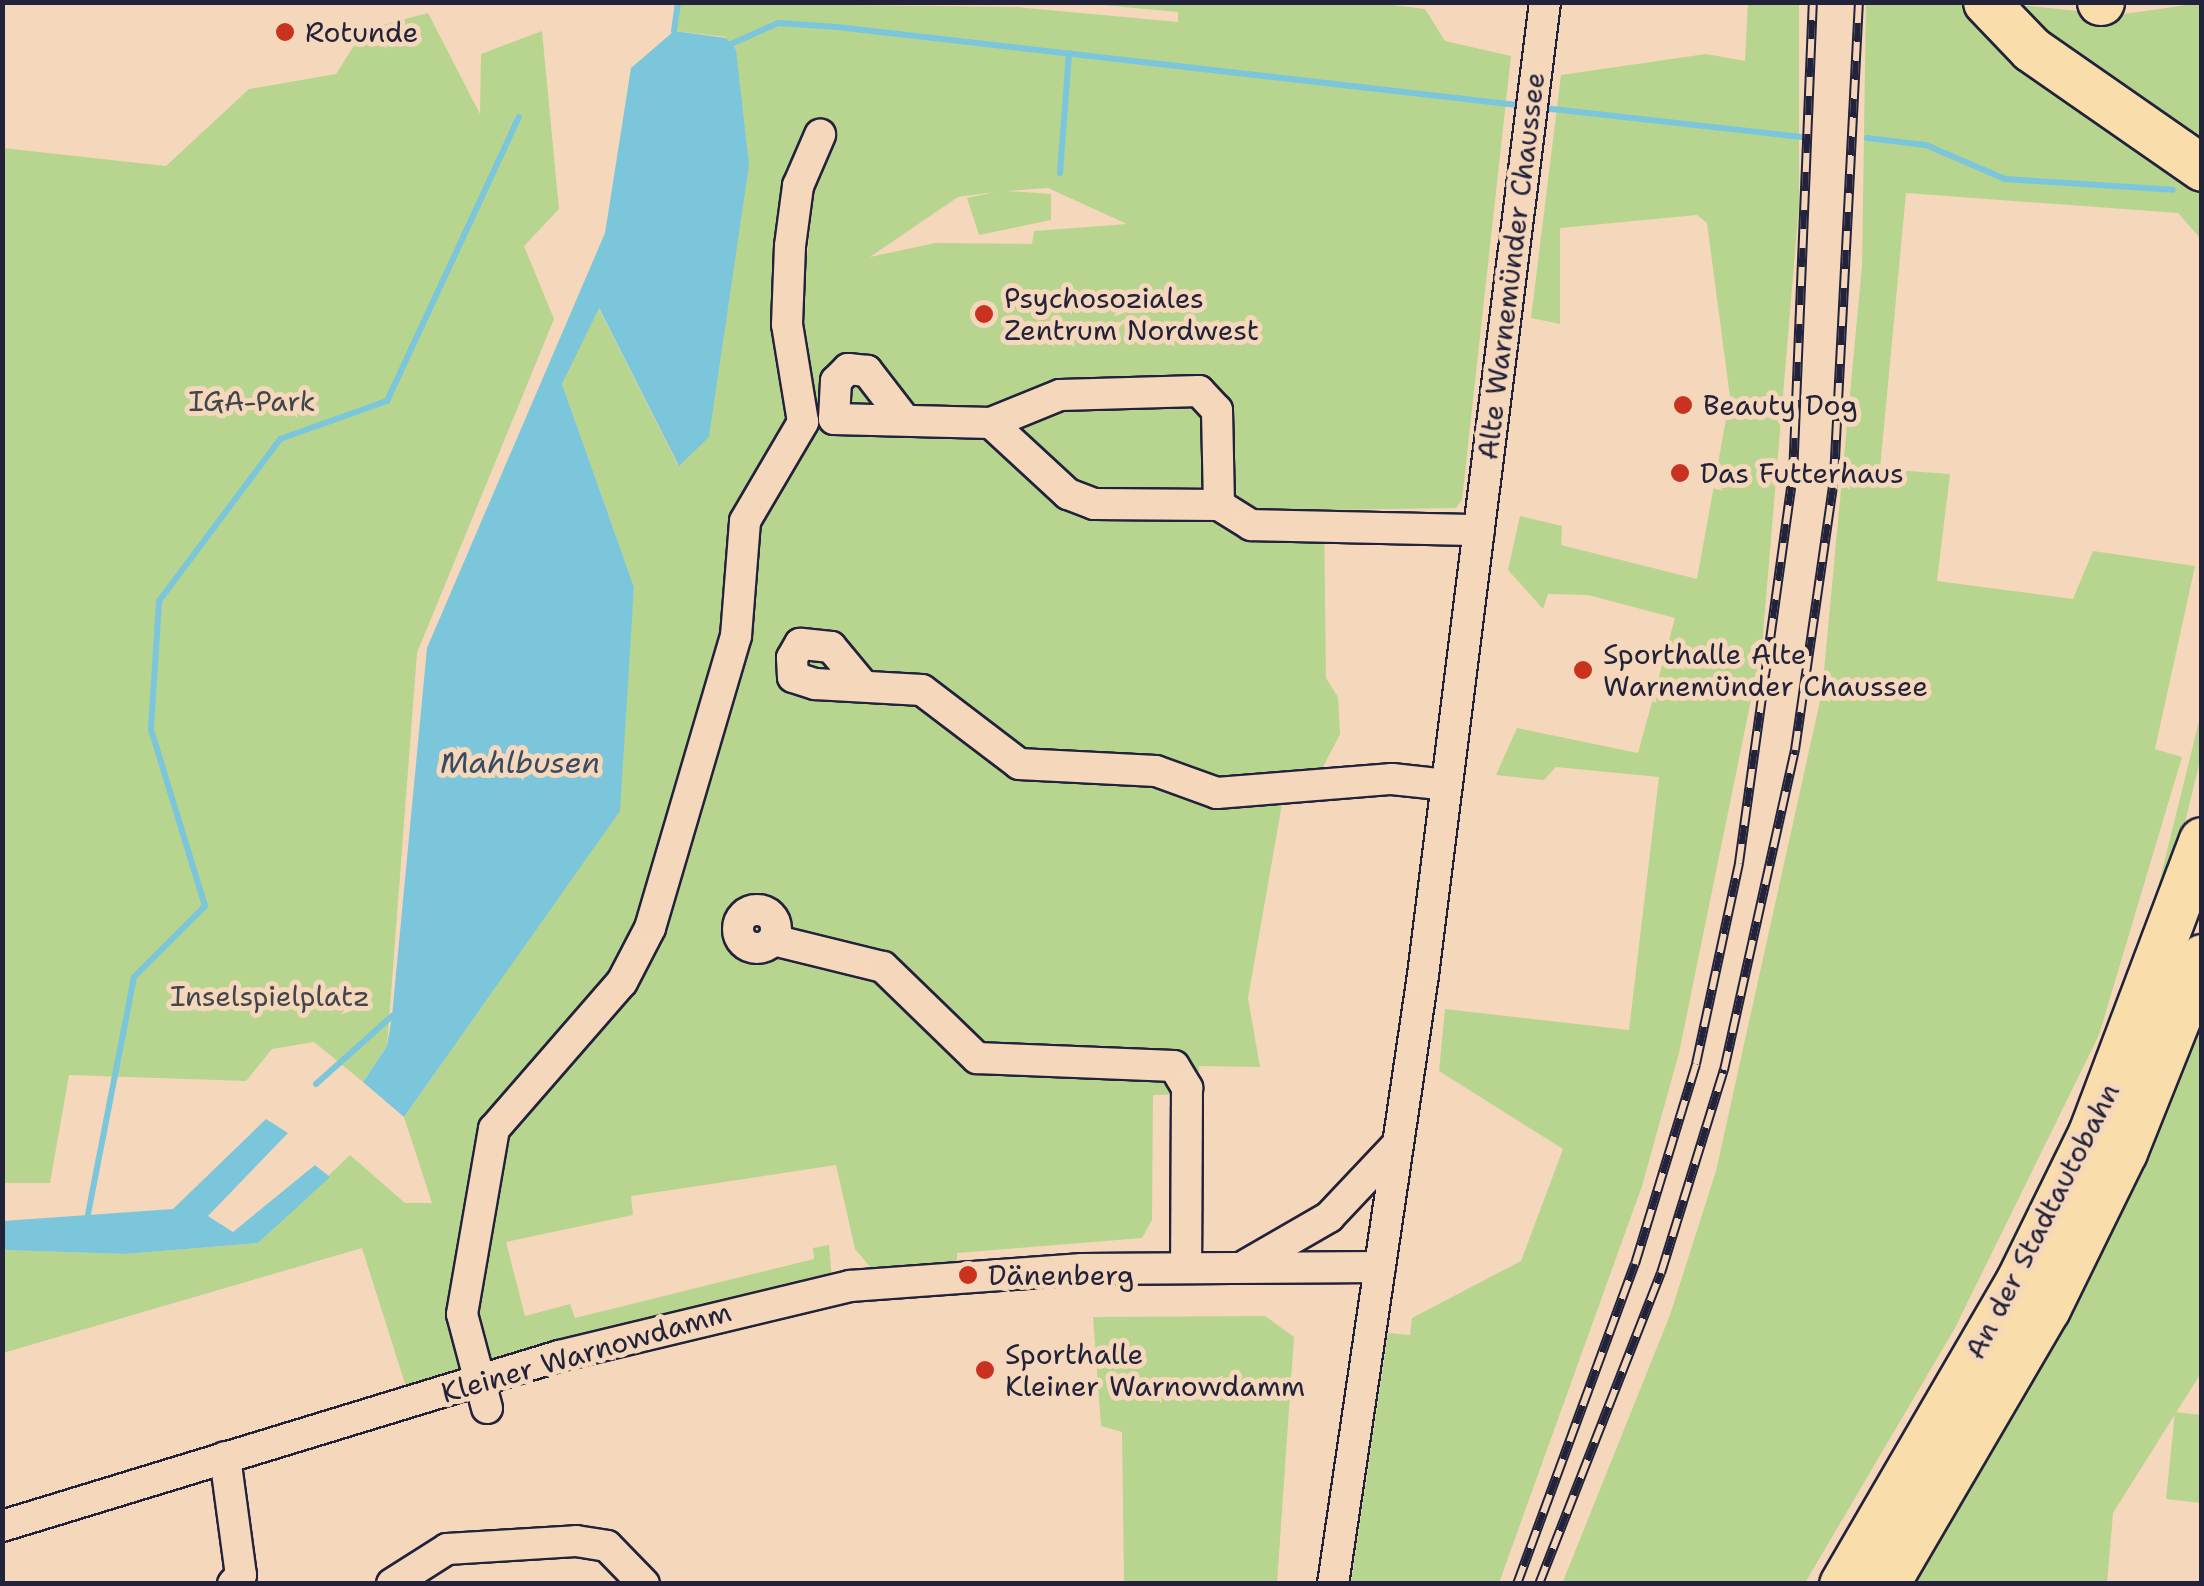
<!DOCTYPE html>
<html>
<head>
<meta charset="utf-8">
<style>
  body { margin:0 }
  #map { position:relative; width:2204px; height:1586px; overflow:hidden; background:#f5d8bb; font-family:"Shantell Sans",sans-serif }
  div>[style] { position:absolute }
  .green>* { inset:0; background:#b7d58e }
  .water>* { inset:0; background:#7cc6db }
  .stream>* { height:6px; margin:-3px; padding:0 3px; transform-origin:3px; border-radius:3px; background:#7cc6db }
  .roads { filter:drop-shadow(2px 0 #22223b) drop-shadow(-2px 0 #22223b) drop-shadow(0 2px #22223b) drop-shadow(0 -2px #22223b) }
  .minor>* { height:30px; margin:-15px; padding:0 15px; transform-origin:15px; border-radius:15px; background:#f5d8bb }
  .minor>.ring { margin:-15px; padding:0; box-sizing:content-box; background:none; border:30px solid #f5d8bb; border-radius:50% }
  .highway>* { height:45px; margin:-22.5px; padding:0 22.5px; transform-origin:22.5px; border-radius:22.5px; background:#f9ddab }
  .rail>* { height:10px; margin-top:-5px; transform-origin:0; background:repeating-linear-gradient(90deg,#f5d8bb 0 19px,#22223b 0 38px); box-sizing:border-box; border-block:2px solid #22223b }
  .dots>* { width:28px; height:28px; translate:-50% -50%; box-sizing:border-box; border:5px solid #f5d8bb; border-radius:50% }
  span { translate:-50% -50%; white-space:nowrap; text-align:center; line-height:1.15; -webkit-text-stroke:10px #f5d8bb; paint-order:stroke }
  .poi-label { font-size:28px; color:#22223b }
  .left { translate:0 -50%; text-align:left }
  .street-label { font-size:28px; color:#22223b }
  .park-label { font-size:28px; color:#40464c }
  .water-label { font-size:30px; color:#384b63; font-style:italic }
  .frame { position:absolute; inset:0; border:5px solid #22223b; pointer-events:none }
</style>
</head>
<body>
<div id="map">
  <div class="green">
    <i style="clip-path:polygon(evenodd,678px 3px,1016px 7px,1178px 22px,1178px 12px,1081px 3px,1376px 3px,1425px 9px,1445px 41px,1511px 56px,1462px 500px,1456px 508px,1324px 510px,1326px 678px,1338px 697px,1340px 734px,1315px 783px,1285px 787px,1248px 998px,1260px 1067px,1199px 1066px,1199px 1094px,1153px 1095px,1152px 1220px,1142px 1238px,957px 1253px,957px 1264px,877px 1275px,855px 1249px,836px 1165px,631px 1196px,633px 1215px,506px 1242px,525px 1316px,570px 1304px,575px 1318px,814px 1259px,813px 1248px,829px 1245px,832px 1279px,407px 1390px,362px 1248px,3px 1353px,3px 1250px,125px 1254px,258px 1243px,350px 1155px,405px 1203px,432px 1203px,404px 1117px,616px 816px,634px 587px,562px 384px,598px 307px,678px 465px,726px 37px,674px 31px,678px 3px,789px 184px,814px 191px,800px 324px,789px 184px,678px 3px,1048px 188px,1127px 224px,1034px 231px,1032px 244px,935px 243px,870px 257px,958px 197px,995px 192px,967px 198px,979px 235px,1051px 220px,1051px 194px,1007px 191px,1048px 188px)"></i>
    <i style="clip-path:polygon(1748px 3px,1799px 3px,1799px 205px,1762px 646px,1679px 1053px,1642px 1186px,1499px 1583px,1351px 1583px,1388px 1333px,1410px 1335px,1412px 1318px,1521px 1261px,1563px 1149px,1439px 1071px,1445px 1009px,1629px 1030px,1659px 777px,1556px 767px,1544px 780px,1496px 775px,1517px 728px,1638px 753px,1675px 618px,1588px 595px,1548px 594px,1543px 609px,1508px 570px,1520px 516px,1562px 526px,1561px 545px,1697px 579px,1730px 397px,1707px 223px,1697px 215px,1560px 228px,1560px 324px,1531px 318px,1561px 75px,1706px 54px,1745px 61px)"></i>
    <i style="clip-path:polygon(1866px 3px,1976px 3px,2201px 182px,2201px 239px,2178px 213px,1906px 193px,1880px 469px,1950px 474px,1937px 581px,2073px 599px,2093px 551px,2195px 566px,2155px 749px,2182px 757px,2099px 1035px,1955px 1328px,1805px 1583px,1562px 1584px,1670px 1315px,1716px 1171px,1822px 692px,1862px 266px)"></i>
    <i style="clip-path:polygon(2000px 3px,2117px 15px,2201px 3px,2201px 155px)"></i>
    <i style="clip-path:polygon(428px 13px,480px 114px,481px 54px,542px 31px,559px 209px,524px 246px,554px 319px,417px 653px,387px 1046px,363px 1082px,314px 1042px,272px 1049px,246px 1081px,69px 1075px,50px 1183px,3px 1183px,3px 148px,166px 166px,249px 89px,336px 74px,364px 30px)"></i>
    <i style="clip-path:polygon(2201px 713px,2201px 757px,2158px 933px,2047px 1194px,1827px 1583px,1817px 1584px,1988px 1287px,2092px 1074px,2147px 932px)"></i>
    <i style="clip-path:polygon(2201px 989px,2201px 1373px,2113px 1513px,2107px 1583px,1907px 1584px)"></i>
    <i style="clip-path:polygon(1265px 1316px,1294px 1337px,1277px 1583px,1124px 1583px,1122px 1432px,1101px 1426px,1093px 1317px)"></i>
    <i style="clip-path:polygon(2175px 1412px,2201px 1415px,2201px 1503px,2166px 1499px)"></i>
  </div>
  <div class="water">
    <i style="clip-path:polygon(674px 31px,726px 38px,736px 50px,749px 165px,709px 437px,679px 466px,599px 308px,562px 384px,634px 587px,620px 811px,404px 1117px,363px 1082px,387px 1046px,392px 1016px,427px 648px,605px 233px,631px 68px)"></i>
    <i style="clip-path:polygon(266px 1119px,288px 1133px,208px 1216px,233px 1232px,315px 1165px,330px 1177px,258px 1243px,125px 1254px,3px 1250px,3px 1221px,173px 1209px)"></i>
  </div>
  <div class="stream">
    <i style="left:674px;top:31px;width:29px;rotate:-82deg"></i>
    <i style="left:731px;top:44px;width:51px;rotate:-24.1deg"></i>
    <i style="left:778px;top:23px;width:59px;rotate:3.9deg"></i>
    <i style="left:837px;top:27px;width:694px;rotate:6.54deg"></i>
    <i style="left:1543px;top:108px;width:260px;rotate:6.4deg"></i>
    <i style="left:1867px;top:138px;width:59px;rotate:6.8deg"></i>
    <i style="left:1926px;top:145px;width:86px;rotate:23.3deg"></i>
    <i style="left:2005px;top:179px;width:168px;rotate:3.7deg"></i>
    <i style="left:1060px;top:173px;width:120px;rotate:-85.7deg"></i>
    <i style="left:316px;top:1084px;width:102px;rotate:-41.8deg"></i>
    <i style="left:88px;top:1214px;width:241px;rotate:-79deg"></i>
    <i style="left:134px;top:977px;width:100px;rotate:-45deg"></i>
    <i style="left:205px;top:906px;width:185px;rotate:-107deg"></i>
    <i style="left:151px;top:729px;width:128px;rotate:-86.4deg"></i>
    <i style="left:159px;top:601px;width:202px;rotate:-53.2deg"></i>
    <i style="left:280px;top:439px;width:114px;rotate:-19.6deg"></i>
    <i style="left:387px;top:401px;width:313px;rotate:-65.1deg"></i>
  </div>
  <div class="roads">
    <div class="minor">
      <i style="left:904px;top:419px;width:61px;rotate:-127.6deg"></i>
      <i style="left:867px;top:371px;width:19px;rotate:-174deg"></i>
      <i style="left:848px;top:369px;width:17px;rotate:135deg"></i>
      <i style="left:836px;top:381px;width:38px;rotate:93deg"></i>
      <i style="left:834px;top:419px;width:157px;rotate:1.5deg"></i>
      <i style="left:991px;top:423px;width:105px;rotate:42.7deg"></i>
      <i style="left:1068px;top:494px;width:28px;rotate:21deg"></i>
      <i style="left:1094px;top:504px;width:125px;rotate:0.5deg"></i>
      <i style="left:1219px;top:505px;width:38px;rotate:32deg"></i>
      <i style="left:1251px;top:525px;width:228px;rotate:1.3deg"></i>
      <i style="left:991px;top:423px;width:74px;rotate:-22.1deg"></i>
      <i style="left:1060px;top:395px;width:139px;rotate:-1.6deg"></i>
      <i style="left:1199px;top:391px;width:26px;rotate:47deg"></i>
      <i style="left:1217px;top:410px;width:95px;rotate:88.8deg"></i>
      <i style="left:861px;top:683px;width:47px;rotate:-129.8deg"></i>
      <i style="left:831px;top:647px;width:31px;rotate:-174deg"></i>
      <i style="left:800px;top:644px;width:16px;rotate:120deg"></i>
      <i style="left:792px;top:658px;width:19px;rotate:87deg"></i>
      <i style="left:793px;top:677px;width:23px;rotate:18deg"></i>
      <i style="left:815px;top:684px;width:107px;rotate:3.2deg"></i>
      <i style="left:922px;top:690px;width:122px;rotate:37.3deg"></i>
      <i style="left:1019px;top:764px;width:137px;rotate:2.9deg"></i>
      <i style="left:1156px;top:771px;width:65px;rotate:19.8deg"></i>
      <i style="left:1217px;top:793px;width:176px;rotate:-4.6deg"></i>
      <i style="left:1392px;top:779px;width:55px;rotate:6.2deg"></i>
      <i class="ring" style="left:738px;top:910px;width:8px;height:8px"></i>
      <i style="left:773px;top:940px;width:113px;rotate:13.8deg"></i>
      <i style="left:883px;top:967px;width:131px;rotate:44.1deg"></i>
      <i style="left:977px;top:1058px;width:197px;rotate:2.3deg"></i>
      <i style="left:1174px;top:1066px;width:26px;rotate:59deg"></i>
      <i style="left:1187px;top:1088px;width:180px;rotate:90.3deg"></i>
      <i style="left:1246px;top:1265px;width:96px;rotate:-30deg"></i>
      <i style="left:1329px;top:1217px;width:98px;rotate:-46.7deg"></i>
      <i style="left:487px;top:1408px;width:97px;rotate:-104.9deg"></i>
      <i style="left:462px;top:1314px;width:188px;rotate:-80.2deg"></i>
      <i style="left:494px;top:1129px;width:195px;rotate:-49deg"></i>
      <i style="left:622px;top:982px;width:61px;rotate:-62.6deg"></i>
      <i style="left:650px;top:928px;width:304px;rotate:-73.6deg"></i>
      <i style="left:736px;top:636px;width:115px;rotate:-85.5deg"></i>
      <i style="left:745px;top:521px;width:115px;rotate:-59.6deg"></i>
      <i style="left:803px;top:422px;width:99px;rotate:-99.3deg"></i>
      <i style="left:787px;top:324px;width:78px;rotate:-87.8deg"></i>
      <i style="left:790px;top:246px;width:61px;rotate:-82.4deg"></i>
      <i style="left:798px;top:186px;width:56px;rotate:-66.7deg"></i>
      <i style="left:225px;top:1457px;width:119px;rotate:82.3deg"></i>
      <i style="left:241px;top:1575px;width:12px;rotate:132deg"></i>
      <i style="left:2px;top:1526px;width:582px;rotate:-16.97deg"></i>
      <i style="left:559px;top:1356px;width:299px;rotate:-13.5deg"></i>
      <i style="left:850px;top:1286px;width:233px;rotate:-4.2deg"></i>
      <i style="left:1082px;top:1269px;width:298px;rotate:-0.4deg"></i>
      <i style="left:392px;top:1584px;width:65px;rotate:-32.5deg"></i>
      <i style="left:447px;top:1549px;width:129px;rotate:-3.5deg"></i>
      <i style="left:576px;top:1541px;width:31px;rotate:9deg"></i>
      <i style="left:607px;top:1546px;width:53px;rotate:45.8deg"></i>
      <i style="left:1333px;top:1584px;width:616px;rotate:-81.59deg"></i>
      <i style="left:1423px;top:975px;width:981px;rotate:-82.85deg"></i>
    </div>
    <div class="highway">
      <i style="left:1986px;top:2px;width:65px;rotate:46.2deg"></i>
      <i style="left:2031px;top:49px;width:208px;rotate:34.8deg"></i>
      <i style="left:2100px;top:2px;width:1px"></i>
      <i style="left:1842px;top:1584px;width:350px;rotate:-59.8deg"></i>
      <i style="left:2018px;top:1282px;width:166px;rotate:-63.9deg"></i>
      <i style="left:2091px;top:1133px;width:313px;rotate:-69.3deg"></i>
      <i style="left:1886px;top:1584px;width:319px;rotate:-59.7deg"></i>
      <i style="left:2047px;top:1309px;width:175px;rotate:-63.9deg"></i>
      <i style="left:2124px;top:1152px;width:210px;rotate:-68.2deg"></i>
    </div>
  </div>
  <div class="rail">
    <i style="left:1517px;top:1584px;width:341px;rotate:-69.8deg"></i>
    <i style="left:1635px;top:1264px;width:209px;rotate:-73deg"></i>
    <i style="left:1696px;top:1064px;width:206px;rotate:-77.9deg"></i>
    <i style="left:1739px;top:863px;width:391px;rotate:-82.1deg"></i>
    <i style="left:1793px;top:476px;width:474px;rotate:-87.6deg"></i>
    <i style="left:1539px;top:1584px;width:334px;rotate:-68.6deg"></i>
    <i style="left:1661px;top:1273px;width:213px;rotate:-72.8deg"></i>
    <i style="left:1724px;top:1070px;width:328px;rotate:-77.5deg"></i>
    <i style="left:1795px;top:750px;width:275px;rotate:-81.8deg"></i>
    <i style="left:1834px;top:478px;width:477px;rotate:-87deg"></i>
  </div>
  <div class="dots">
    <i style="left:285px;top:32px;background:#c8321e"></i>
    <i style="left:984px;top:314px;background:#c8321e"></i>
    <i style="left:1683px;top:405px;background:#c8321e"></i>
    <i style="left:1680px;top:473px;background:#c8321e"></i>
    <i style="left:1583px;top:670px;background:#c8321e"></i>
    <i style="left:968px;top:1275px;background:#c8321e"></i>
    <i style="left:985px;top:1370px;background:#c8321e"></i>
  </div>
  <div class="poi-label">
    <span class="left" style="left:305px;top:32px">Rotunde</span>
    <span class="left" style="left:1004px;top:314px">Psychosoziales<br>Zentrum Nordwest</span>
    <span class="left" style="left:1703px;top:405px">Beauty Dog</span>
    <span class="left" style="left:1700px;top:473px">Das Futterhaus</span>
    <span class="left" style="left:1603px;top:670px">Sporthalle Alte<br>Warnemünder Chaussee</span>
    <span class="left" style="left:988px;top:1275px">Dänenberg</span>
    <span class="left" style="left:1005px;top:1370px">Sporthalle<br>Kleiner Warnowdamm</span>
  </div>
  <div class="street-label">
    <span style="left:1511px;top:266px;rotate:-83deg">Alte Warnemünder Chaussee</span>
    <span style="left:2042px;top:1221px;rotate:-63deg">An der Stadtautobahn</span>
    <span style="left:586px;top:1352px;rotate:-16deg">Kleiner Warnowdamm</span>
  </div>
  <div class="park-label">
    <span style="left:252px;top:401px">IGA-Park</span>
    <span style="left:270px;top:996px">Inselspielplatz</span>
  </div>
  <div class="water-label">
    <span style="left:520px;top:763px">Mahlbusen</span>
  </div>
  <div class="frame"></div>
</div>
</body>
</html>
